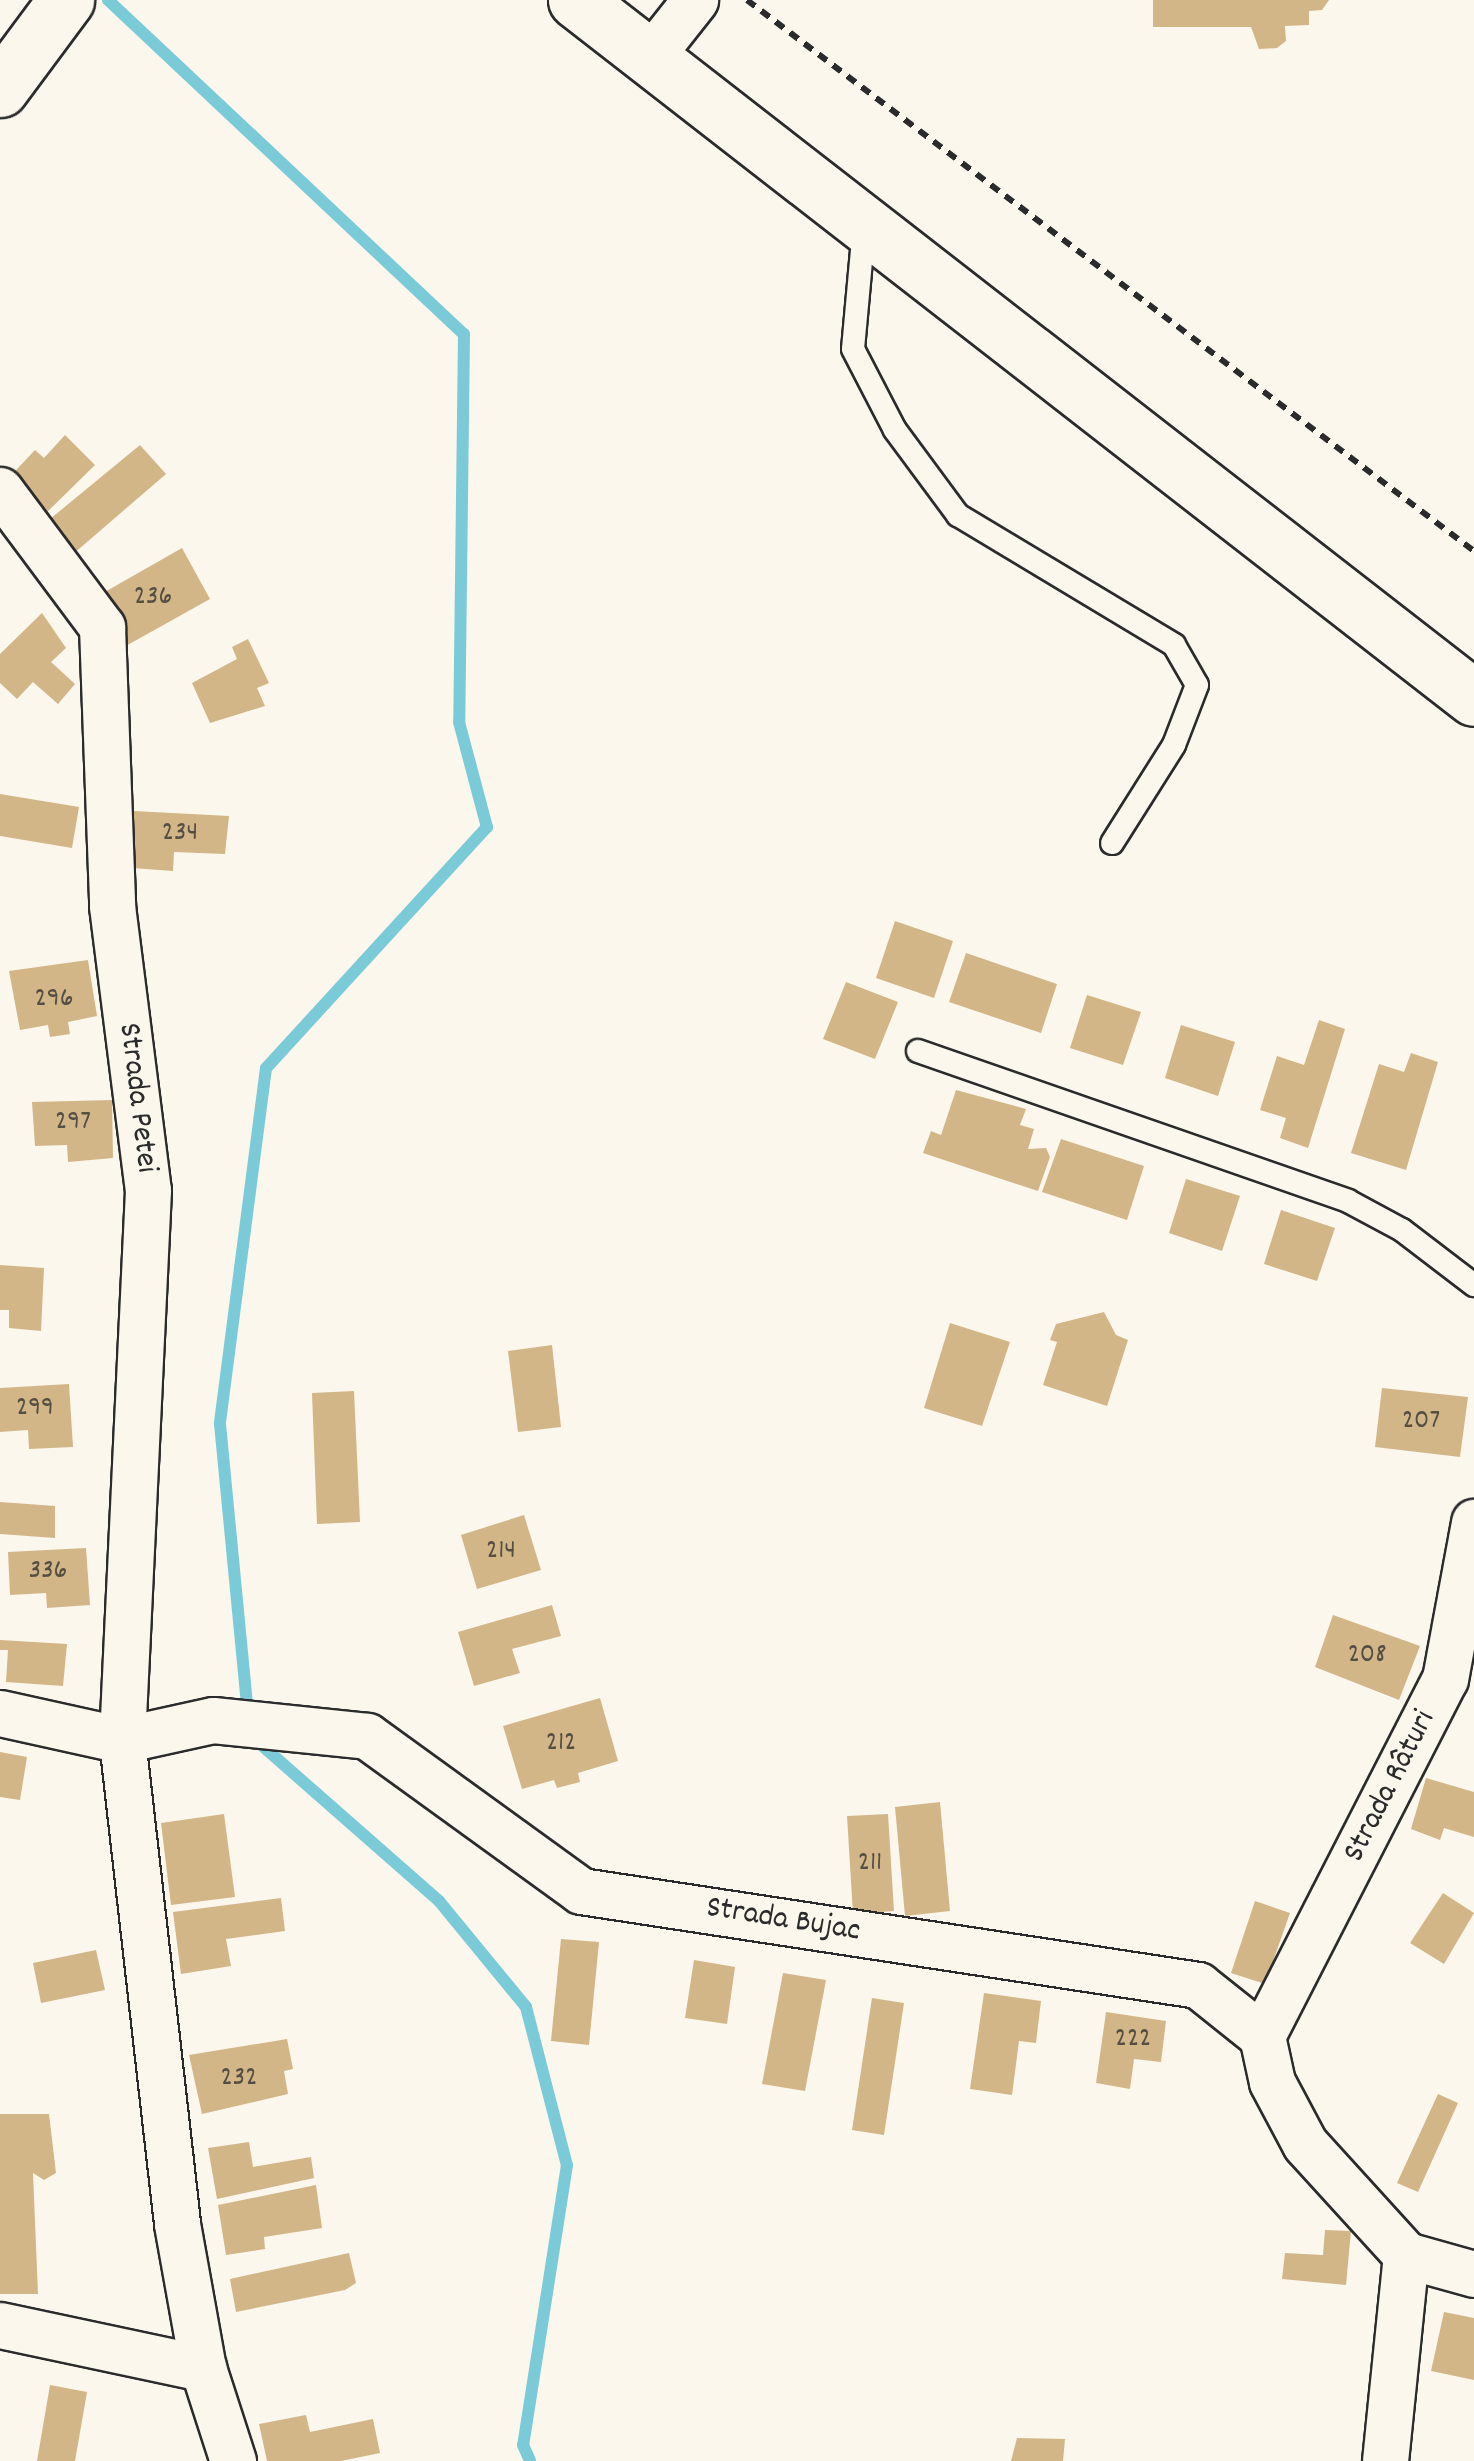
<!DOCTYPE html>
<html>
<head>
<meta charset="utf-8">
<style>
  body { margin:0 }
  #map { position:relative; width:1474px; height:2461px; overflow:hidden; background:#fbf7ec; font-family:Dekko,sans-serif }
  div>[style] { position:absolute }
  .stream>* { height:12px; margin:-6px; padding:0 6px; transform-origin:6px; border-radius:6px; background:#7bcad8 }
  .building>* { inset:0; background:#d3b687 }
  .path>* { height:6px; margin-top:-3px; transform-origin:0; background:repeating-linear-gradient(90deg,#2b2b2b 0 10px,transparent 0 18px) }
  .roads { filter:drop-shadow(2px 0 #2b2b2b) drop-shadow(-2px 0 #2b2b2b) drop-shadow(0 2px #2b2b2b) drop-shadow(0 -2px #2b2b2b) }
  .service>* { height:22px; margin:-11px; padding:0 11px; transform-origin:11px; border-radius:11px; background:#fbf7ec }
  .minor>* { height:45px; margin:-22.5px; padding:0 22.5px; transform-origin:22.5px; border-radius:22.5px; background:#fbf7ec }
  .tertiary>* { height:55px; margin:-27.5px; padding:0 27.5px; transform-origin:27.5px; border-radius:27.5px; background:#fbf7ec }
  span { translate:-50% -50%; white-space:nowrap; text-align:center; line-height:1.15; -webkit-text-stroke:8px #fbf7ec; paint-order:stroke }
  .number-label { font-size:28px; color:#554e42 }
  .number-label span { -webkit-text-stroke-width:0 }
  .street-label { font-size:32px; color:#2b2b2b }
</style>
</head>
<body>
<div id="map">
  <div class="stream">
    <i style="left:108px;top:0;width:488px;rotate:43.2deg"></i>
    <i style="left:464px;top:334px;width:388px;rotate:90.7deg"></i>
    <i style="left:459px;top:722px;width:109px;rotate:75.1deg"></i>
    <i style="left:487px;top:827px;width:327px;rotate:132.5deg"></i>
    <i style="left:266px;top:1068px;width:359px;rotate:97.4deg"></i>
    <i style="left:220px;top:1424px;width:292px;rotate:84.5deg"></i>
    <i style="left:250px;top:1735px;width:252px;rotate:41.3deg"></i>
    <i style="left:439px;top:1901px;width:137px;rotate:50.6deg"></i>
    <i style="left:526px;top:2007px;width:163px;rotate:75.5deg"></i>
    <i style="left:567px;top:2165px;width:283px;rotate:98.9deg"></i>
    <i style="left:523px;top:2445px;width:17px;rotate:66deg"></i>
  </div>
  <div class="building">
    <i style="clip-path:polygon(1153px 0,1329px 0,1322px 10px,1309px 11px,1309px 25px,1285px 26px,1286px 41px,1277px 48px,1259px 49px,1251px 27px,1153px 27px)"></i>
    <i style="clip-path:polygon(65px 435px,95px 465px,39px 520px,2px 485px,35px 450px,44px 458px)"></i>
    <i style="clip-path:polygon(140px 445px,166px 474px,72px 555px,44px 524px)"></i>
    <i style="clip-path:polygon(182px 548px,210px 599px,124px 647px,96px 597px)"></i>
    <i style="clip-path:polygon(42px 613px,66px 648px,51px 662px,75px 684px,58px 704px,33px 682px,17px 699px,0 683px,0 654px)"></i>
    <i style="clip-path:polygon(248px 639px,269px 683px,257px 688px,265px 706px,210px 723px,192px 683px,237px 659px,232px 647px)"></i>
    <i style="clip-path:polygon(0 794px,79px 807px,72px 848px,0 836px)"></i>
    <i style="clip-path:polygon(134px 811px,229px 816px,225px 854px,174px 852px,173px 871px,132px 868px)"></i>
    <i style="clip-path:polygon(895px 921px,953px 941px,934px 998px,876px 978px)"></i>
    <i style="clip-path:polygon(966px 953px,1057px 984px,1041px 1033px,949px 1002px)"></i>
    <i style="clip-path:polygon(88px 960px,97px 1016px,68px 1022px,70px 1034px,50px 1037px,48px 1025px,20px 1030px,9px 971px)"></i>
    <i style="clip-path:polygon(846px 982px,898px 1002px,875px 1059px,823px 1039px)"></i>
    <i style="clip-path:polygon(1087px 995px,1141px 1012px,1123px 1065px,1070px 1048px)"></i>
    <i style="clip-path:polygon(1319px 1020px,1345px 1029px,1308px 1148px,1280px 1138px,1286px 1118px,1260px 1110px,1277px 1056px,1304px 1065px)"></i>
    <i style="clip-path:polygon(1181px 1025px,1235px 1042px,1218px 1096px,1165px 1078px)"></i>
    <i style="clip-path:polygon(1411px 1053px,1438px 1062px,1406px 1170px,1351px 1153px,1379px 1064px,1404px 1072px)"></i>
    <i style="clip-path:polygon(956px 1090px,1026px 1109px,1020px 1125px,1034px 1129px,1028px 1149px,1046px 1148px,1050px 1157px,1038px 1191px,923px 1153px,931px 1131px,941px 1135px)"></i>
    <i style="clip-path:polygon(112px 1100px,113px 1158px,68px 1162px,67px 1145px,35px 1146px,32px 1102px)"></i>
    <i style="clip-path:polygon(1061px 1139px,1144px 1166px,1127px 1220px,1042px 1192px)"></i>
    <i style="clip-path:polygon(1186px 1179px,1240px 1196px,1222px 1251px,1169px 1233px)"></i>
    <i style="clip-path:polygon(1281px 1210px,1335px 1228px,1317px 1281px,1264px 1264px)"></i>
    <i style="clip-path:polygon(0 1265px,44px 1268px,41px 1331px,9px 1328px,9px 1310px,0 1310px)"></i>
    <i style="clip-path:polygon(1104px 1312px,1116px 1335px,1128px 1340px,1107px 1406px,1043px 1385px,1057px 1342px,1050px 1340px,1056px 1324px)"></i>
    <i style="clip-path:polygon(950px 1323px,1010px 1342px,982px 1426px,924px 1408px)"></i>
    <i style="clip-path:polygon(552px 1345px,561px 1427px,518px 1432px,508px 1351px)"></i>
    <i style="clip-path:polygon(69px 1384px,73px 1447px,29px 1449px,28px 1430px,0 1432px,0 1388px)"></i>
    <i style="clip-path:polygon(1382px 1388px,1468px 1397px,1460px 1457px,1375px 1447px)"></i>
    <i style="clip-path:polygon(354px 1391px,360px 1522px,317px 1524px,312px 1393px)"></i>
    <i style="clip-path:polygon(0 1502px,55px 1506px,55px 1538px,0 1534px)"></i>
    <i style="clip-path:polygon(524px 1515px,541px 1570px,477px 1589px,461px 1535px)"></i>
    <i style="clip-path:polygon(86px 1548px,90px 1605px,47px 1608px,46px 1593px,10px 1595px,8px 1552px)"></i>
    <i style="clip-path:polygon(552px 1605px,561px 1636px,512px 1649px,520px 1673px,474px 1686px,458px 1632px)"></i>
    <i style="clip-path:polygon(1333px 1615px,1420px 1646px,1399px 1700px,1315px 1667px)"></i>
    <i style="clip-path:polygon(0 1640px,67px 1644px,63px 1686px,6px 1682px,8px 1650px,0 1650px)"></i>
    <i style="clip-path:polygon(600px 1698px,618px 1761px,578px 1773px,580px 1782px,557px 1788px,554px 1780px,522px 1789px,503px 1726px)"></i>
    <i style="clip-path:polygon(0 1752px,27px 1757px,20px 1800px,0 1797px)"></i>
    <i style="clip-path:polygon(1426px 1778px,1474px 1792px,1474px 1837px,1444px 1828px,1440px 1840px,1411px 1829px)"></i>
    <i style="clip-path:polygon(940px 1802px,950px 1911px,905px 1916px,895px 1807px)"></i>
    <i style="clip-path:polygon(224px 1814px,235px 1897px,171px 1905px,161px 1823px)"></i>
    <i style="clip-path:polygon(888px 1814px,894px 1911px,853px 1914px,847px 1816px)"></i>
    <i style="clip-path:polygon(1443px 1893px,1474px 1913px,1444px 1964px,1410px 1943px)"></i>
    <i style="clip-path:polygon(281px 1898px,285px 1931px,226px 1939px,231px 1966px,181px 1974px,173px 1912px)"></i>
    <i style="clip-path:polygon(1255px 1901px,1290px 1913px,1265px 1984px,1231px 1973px)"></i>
    <i style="clip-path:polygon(561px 1939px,599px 1942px,589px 2045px,551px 2041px)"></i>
    <i style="clip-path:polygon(96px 1950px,105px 1990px,41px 2003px,33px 1963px)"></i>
    <i style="clip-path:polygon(694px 1960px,735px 1967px,727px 2024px,685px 2018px)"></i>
    <i style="clip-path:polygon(783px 1973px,826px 1980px,805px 2091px,762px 2084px)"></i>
    <i style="clip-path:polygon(984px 1993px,1041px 2001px,1036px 2043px,1019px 2041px,1012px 2095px,970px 2089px)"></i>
    <i style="clip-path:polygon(872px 1998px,904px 2003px,884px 2135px,852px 2130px)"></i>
    <i style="clip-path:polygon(1106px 2012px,1166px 2021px,1161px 2062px,1134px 2059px,1130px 2089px,1096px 2083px)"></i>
    <i style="clip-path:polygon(287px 2039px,293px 2069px,284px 2071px,288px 2094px,202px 2114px,189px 2055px)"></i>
    <i style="clip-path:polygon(1438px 2094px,1458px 2103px,1418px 2192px,1397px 2183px)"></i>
    <i style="clip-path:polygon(0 2114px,49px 2114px,56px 2173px,44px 2180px,33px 2173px,38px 2294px,0 2294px)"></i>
    <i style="clip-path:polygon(249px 2142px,253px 2167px,311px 2157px,314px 2178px,217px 2199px,208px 2148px)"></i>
    <i style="clip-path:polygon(316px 2185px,322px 2228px,264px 2237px,265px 2249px,226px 2255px,218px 2205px)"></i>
    <i style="clip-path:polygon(1325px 2230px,1351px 2231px,1346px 2285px,1282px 2279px,1285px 2253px,1323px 2255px)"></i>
    <i style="clip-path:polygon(349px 2253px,356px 2283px,345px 2290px,236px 2312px,230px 2279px)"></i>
    <i style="clip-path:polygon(1444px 2312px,1474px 2318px,1474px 2380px,1431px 2371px)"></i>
    <i style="clip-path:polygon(50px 2385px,87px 2392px,75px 2461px,37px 2461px)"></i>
    <i style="clip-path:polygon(306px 2415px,310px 2432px,373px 2419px,380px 2453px,341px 2461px,267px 2461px,259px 2424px)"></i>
    <i style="clip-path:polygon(1017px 2438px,1065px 2439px,1063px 2461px,1011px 2461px)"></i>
  </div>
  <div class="path">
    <i style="left:747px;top:0;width:912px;rotate:37.16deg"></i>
  </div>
  <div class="roads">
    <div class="service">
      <i style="left:864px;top:228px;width:121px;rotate:95.2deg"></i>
      <i style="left:853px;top:349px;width:91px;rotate:62.6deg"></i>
      <i style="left:895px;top:430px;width:106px;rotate:53.5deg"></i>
      <i style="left:958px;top:515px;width:252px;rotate:31deg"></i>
      <i style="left:1174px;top:645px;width:46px;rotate:60.1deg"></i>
      <i style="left:1197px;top:685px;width:64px;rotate:111deg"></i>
      <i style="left:1174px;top:745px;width:116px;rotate:122.3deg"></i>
      <i style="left:918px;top:1051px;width:455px;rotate:19.2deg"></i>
      <i style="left:1348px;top:1201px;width:61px;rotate:28.2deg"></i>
      <i style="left:1402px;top:1230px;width:91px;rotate:37.4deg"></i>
    </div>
    <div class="minor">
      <i style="left:650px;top:57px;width:73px;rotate:-51.7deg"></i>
      <i style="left:0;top:490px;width:171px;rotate:53.3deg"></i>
      <i style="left:102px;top:627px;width:279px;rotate:87.9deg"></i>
      <i style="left:112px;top:906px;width:286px;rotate:82.8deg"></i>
      <i style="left:148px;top:1190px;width:551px;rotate:92.71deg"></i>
      <i style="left:122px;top:1740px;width:487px;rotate:83.5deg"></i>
      <i style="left:177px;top:2224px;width:146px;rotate:79.8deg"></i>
      <i style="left:203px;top:2368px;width:98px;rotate:72.1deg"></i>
      <i style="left:0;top:1713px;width:125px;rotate:12.5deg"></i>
      <i style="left:122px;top:1740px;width:93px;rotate:-12.4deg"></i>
      <i style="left:213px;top:1720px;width:155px;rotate:5.9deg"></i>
      <i style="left:367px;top:1736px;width:264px;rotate:35.9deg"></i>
      <i style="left:581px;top:1891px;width:624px;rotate:8.66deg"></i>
      <i style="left:1198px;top:1985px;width:82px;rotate:38.6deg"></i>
      <i style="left:1262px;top:2036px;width:47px;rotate:77.7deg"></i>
      <i style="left:1272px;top:2082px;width:70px;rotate:62deg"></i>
      <i style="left:1305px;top:2144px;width:150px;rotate:47.7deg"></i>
      <i style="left:1406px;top:2255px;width:71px;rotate:15.6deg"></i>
      <i style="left:1262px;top:2036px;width:401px;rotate:-62.9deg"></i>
      <i style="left:1445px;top:1679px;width:160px;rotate:-79.5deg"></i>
      <i style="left:0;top:2325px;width:208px;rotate:12deg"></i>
      <i style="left:1385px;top:2461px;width:207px;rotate:-84.2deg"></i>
    </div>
    <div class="tertiary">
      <i style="left:576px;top:0;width:1137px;rotate:37.86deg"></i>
      <i style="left:0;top:89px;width:111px;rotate:-53.4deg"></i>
    </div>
  </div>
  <div class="number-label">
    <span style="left:153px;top:598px">236</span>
    <span style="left:180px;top:834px">234</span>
    <span style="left:54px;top:1000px">296</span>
    <span style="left:73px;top:1123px">297</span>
    <span style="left:35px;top:1409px">299</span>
    <span style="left:1421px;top:1422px">207</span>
    <span style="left:501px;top:1552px">214</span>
    <span style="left:48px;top:1572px">336</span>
    <span style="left:1367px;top:1656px">208</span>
    <span style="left:561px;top:1744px">212</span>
    <span style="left:870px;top:1864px">211</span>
    <span style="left:1133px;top:2040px">222</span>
    <span style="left:239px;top:2079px">232</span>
  </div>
  <div class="street-label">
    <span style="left:136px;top:1098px;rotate:83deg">Strada Petei</span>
    <span style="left:1391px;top:1787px;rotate:-63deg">Strada Râturi</span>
    <span style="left:783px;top:1921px;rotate:9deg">Strada Bujac</span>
  </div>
</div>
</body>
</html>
